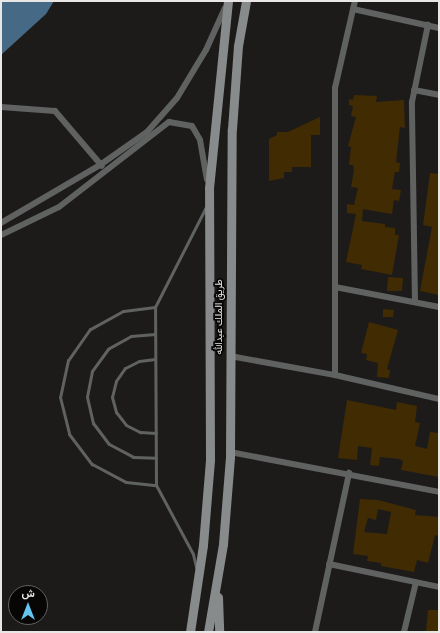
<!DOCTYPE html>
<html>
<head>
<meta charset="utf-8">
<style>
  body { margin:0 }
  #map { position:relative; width:440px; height:633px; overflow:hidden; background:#1d1b19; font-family:Overpass,Vazirmatn,sans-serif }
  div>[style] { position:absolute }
  .water>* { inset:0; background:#466986 }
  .building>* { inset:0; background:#402b03 }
  .lane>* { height:3px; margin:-1.5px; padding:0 1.5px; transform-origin:1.5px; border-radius:1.5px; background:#606262 }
  .street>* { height:6px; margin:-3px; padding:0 3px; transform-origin:3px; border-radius:3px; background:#606262 }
  .secondary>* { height:9px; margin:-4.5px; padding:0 4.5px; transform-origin:4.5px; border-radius:4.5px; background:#888b8b }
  span { translate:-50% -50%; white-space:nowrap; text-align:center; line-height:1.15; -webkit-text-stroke:3.5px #070605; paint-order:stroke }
  .street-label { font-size:10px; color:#e8e7e6 }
  .frame { position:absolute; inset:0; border:2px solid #e8e7e6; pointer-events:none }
  .north { position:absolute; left:8px; top:585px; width:40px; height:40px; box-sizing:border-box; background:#070605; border:1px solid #61605f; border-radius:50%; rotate:0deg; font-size:11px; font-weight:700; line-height:16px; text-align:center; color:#e8e7e6 }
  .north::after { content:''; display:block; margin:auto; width:14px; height:18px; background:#64c5ee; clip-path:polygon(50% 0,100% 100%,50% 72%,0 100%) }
</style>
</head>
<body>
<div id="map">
  <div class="water">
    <i style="clip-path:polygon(54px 1px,46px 14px,1px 55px,2px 1px)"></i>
  </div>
  <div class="building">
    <i style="clip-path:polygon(354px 95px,377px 96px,376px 102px,404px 100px,405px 128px,400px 127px,396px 162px,400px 163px,399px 172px,395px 172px,392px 189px,401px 190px,399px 201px,394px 200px,392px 214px,363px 209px,362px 221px,385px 224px,385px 227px,395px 228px,395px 235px,399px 235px,392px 275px,361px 269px,362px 265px,346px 262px,356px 214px,347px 213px,347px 204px,354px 205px,358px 188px,351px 187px,354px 170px,353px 165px,349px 165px,351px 147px,348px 146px,356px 117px,351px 116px,353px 106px,349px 105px,349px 99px,353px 100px)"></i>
    <i style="clip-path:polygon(320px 117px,320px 135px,311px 135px,311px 167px,292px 167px,292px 172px,284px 172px,284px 178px,269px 181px,269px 139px,277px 135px,277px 132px,288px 132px)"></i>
    <i style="clip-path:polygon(430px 173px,439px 174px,439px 295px,420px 291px,432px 227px,423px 225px)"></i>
    <i style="clip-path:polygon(388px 277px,403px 278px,402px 291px,387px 291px)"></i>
    <i style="clip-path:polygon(383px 309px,394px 310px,393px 317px,383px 317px)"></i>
    <i style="clip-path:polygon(369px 322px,398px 330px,387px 369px,390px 370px,389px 378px,377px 377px,378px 363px,366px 360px,367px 354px,361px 353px)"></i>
    <i style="clip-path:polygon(347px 400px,396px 410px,397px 402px,417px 406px,415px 422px,420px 423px,415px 446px,427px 449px,430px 432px,439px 433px,439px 477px,401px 470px,403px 461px,399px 459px,380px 457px,379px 466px,370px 465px,372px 448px,358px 446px,357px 460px,338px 458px)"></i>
    <i style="clip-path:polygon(evenodd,360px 499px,378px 500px,416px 510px,415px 515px,439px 517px,439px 536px,435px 535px,428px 563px,417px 560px,414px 572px,381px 566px,381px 563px,367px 561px,368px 556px,353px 554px,360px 499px,378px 509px,391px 512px,387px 534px,364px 532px,368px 518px,376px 520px,378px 509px)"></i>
    <i style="clip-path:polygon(428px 610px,438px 610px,439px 632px,426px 632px)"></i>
  </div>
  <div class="lane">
    <i style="left:155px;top:307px;width:32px;rotate:173deg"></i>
    <i style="left:123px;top:311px;width:38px;rotate:151deg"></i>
    <i style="left:90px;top:329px;width:38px;rotate:125deg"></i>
    <i style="left:68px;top:360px;width:38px;rotate:102deg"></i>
    <i style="left:60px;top:397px;width:38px;rotate:76deg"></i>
    <i style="left:69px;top:434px;width:38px;rotate:53deg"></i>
    <i style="left:92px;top:464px;width:38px;rotate:28deg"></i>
    <i style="left:126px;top:482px;width:30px;rotate:6deg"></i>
    <i style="left:155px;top:334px;width:24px;rotate:175deg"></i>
    <i style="left:131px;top:336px;width:26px;rotate:151deg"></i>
    <i style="left:108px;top:349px;width:27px;rotate:126deg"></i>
    <i style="left:92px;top:371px;width:26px;rotate:101deg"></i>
    <i style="left:87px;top:397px;width:27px;rotate:77deg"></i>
    <i style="left:93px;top:423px;width:26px;rotate:53deg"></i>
    <i style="left:109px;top:444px;width:27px;rotate:28deg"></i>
    <i style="left:133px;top:457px;width:23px;rotate:2deg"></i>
    <i style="left:155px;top:359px;width:16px;rotate:173deg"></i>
    <i style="left:139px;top:361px;width:16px;rotate:153deg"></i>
    <i style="left:125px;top:368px;width:16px;rotate:125deg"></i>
    <i style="left:116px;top:381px;width:16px;rotate:104deg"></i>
    <i style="left:112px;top:397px;width:16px;rotate:75deg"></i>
    <i style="left:116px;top:412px;width:16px;rotate:52deg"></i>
    <i style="left:126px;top:425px;width:16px;rotate:27deg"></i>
    <i style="left:140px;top:432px;width:16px;rotate:4deg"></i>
    <i style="left:196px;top:567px;width:13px;rotate:-103deg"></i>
    <i style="left:193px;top:554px;width:78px;rotate:-118.2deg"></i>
    <i style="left:156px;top:485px;width:178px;rotate:-90.3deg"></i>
    <i style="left:155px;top:307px;width:112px;rotate:-63deg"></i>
  </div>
  <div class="street">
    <i style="left:353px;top:9px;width:88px;rotate:12.5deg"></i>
    <i style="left:414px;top:90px;width:25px;rotate:11deg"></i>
    <i style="left:1px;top:107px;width:54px;rotate:4.2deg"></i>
    <i style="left:55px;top:111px;width:72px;rotate:49.5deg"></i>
    <i style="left:1px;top:223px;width:115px;rotate:-30.4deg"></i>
    <i style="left:100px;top:165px;width:57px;rotate:-35.1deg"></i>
    <i style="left:147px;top:132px;width:45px;rotate:-48.6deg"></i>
    <i style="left:177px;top:98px;width:56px;rotate:-58.9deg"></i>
    <i style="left:206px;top:50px;width:46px;rotate:-65.7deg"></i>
    <i style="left:1px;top:235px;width:64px;rotate:-25.8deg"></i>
    <i style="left:59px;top:207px;width:139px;rotate:-37.7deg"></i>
    <i style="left:169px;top:122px;width:23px;rotate:10deg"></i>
    <i style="left:192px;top:126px;width:16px;rotate:60deg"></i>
    <i style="left:200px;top:140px;width:40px;rotate:80deg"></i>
    <i style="left:335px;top:287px;width:106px;rotate:10.9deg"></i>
    <i style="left:415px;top:302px;width:200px;rotate:-90.9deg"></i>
    <i style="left:412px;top:102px;width:79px;rotate:-78.3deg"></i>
    <i style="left:230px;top:356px;width:107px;rotate:10.3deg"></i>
    <i style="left:335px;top:375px;width:107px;rotate:13deg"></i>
    <i style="left:335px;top:375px;width:287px;rotate:-90deg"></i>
    <i style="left:335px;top:88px;width:89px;rotate:-77.1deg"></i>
    <i style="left:230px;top:452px;width:213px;rotate:10.8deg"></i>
    <i style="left:329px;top:564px;width:112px;rotate:11.8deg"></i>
    <i style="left:315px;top:632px;width:163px;rotate:-77.9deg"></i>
    <i style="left:404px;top:632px;width:51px;rotate:-76.5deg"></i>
  </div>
  <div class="secondary">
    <i style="left:218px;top:597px;width:35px;rotate:88deg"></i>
    <i style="left:190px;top:632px;width:88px;rotate:-81.5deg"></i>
    <i style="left:203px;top:545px;width:86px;rotate:-85.3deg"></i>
    <i style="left:210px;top:459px;width:271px;rotate:-90.2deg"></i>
    <i style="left:209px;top:188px;width:188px;rotate:-84.2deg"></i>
    <i style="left:208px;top:632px;width:89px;rotate:-80.3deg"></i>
    <i style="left:223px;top:544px;width:87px;rotate:-85.4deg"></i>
    <i style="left:230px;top:457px;width:328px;rotate:-89.7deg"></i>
    <i style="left:232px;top:129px;width:83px;rotate:-85.9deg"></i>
    <i style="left:238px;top:46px;width:46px;rotate:-79.9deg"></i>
  </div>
  <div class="street-label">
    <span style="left:220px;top:317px;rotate:-90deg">طريق الملك عبدالله</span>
  </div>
  <div class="frame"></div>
  <div class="north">ش</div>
</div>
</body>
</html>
